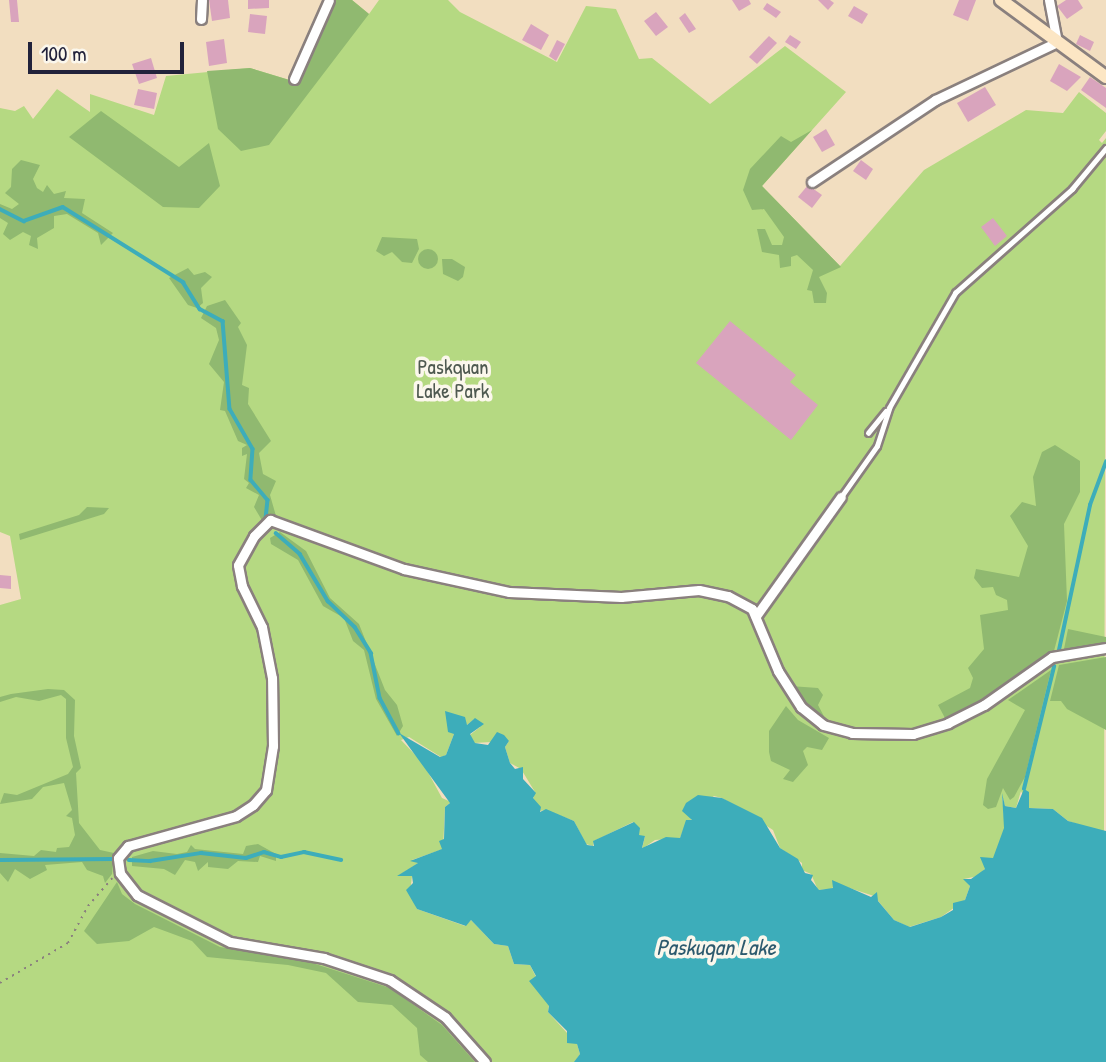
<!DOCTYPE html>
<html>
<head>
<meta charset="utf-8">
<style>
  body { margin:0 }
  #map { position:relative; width:1106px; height:1062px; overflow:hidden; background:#f2dec0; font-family:"Patrick Hand",sans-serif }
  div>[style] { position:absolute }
  .green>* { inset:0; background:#b5d982 }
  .forest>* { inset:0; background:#90b970 }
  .round { border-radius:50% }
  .water>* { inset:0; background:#3dadba }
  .stream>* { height:3.5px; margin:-1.75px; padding:0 1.75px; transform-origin:1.75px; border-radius:1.75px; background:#3dadba }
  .building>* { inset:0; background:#d9a4bd }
  .path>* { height:2px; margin-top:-1px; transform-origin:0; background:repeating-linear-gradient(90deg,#8a807e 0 2px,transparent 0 7px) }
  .roads { filter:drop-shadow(2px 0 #8a807e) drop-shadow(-2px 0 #8a807e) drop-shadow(0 2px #8a807e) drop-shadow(0 -2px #8a807e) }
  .lane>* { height:4.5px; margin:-2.25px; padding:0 2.25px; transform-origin:2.25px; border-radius:2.25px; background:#fff }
  .street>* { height:9px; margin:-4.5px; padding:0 4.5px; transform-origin:4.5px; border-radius:4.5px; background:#fff }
  .secondary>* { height:12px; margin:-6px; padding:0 6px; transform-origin:6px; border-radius:6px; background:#fce6c4 }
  span { translate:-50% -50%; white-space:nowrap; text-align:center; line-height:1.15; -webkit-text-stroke:7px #fbf7ec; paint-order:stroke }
  .park-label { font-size:21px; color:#4e5950 }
  .water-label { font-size:23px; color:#2d5a6e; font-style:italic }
  .scale { position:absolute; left:28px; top:42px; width:156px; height:32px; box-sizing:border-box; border:4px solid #22223b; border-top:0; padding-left:9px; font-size:21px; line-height:24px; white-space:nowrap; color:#22223b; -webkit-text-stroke:5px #fbf7ec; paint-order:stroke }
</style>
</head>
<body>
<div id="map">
  <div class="green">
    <i style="clip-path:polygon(335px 0,352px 0,369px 14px,379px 0,448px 0,460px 12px,557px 62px,586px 6px,616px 9px,639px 59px,652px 58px,710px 104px,785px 46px,846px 92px,762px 186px,840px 266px,924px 170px,1026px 110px,1063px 113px,1079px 92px,1106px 113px,1106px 131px,1099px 140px,1102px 143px,1106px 138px,1104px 833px,1068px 821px,1053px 809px,1029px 808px,1021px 791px,1016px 808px,1005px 806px,1002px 795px,1005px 828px,994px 859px,978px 876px,964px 879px,970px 886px,965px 900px,941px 917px,909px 927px,894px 920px,874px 896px,837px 884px,831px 889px,818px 890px,811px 874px,802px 870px,802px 863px,780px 848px,773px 830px,722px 798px,714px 796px,688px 813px,692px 821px,686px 823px,680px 838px,655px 840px,642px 849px,645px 836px,639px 837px,633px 822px,594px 841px,593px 846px,586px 844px,574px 821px,546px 810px,539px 811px,533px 799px,535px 792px,521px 769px,510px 763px,505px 747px,509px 741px,474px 743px,470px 735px,480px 727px,474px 719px,467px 725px,446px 712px,454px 734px,446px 755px,441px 757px,409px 737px,401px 740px,423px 763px,442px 798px,451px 802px,445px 807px,443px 849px,412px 860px,420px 862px,401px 874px,412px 876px,410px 893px,417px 909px,465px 926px,471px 920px,494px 944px,508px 946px,514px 964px,530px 965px,536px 977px,530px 981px,549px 1005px,548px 1012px,577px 1044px,580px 1054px,575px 1062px,0 1062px,0 605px,21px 599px,10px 536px,0 532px,0 108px,15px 111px,24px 106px,33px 119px,57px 89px,90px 112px,90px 94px,154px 115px,166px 76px,250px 68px,296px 82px)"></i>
  </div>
  <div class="forest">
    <i style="clip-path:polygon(335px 0,352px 0,369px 14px,269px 145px,241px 151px,218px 129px,207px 71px,250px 68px,296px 82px)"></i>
    <i style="clip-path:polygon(101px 111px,179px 167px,209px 143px,220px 186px,199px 208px,163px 207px,69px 137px)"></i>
    <i style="clip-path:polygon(812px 130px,762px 186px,841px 267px,819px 277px,827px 293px,826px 303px,814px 303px,812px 291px,807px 290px,813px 270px,797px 255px,791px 257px,791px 266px,780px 268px,779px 255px,762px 252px,757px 229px,765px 229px,772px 245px,782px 245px,784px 237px,764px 209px,752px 210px,743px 190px,750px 169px,781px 136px,791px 142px)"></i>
    <i style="clip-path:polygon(21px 160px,40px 165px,33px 179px,37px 188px,43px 192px,47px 185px,54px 194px,66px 191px,64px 198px,85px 199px,82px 213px,113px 233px,101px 245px,98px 233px,67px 214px,54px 216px,54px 228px,37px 238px,38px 249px,29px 245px,31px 236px,23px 232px,10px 240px,3px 234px,8px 223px,0 218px,0 204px,12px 209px,19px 204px,5px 193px,11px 187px,12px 169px)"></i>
    <i style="clip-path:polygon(382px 237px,417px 239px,419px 249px,412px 263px,402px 262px,392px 252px,384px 256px,376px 251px)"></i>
    <i class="round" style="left:418px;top:249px;width:20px;height:20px"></i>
    <i style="clip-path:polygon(442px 259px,452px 259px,465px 267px,463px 277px,458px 281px,443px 274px)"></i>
    <i style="clip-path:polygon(188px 268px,194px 275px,205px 272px,212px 277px,201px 288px,203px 303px,197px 308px,188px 305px,169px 278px)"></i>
    <i style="clip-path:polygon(225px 300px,241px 323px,238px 327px,247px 345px,242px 385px,249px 388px,248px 404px,271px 441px,259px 453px,263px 474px,276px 481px,270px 495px,276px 516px,263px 522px,254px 507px,259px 495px,246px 488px,249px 483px,244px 479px,247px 454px,242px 456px,242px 448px,247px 445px,238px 441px,225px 411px,220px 410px,224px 382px,209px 364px,219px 340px,216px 328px,201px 318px,207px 306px)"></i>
    <i style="clip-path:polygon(1055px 445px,1080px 461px,1080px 492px,1064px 524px,1067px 601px,1054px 651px,983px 702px,945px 718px,938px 705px,970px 688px,973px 678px,968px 668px,984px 649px,980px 615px,1008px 610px,1007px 600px,996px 595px,993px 587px,982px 588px,974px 578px,976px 569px,1019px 577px,1028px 546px,1010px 516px,1022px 502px,1036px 506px,1033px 477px,1042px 452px)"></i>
    <i style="clip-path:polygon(87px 507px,109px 508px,104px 514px,20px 540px,19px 534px,79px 515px)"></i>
    <i style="clip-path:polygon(280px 532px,306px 551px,330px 598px,359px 624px,385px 690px,397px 705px,403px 726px,397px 736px,376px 699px,364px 650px,353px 641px,344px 618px,323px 606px,298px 560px,271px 544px,270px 538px)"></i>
    <i style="clip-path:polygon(1068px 629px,1106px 637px,1106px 646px,1064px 649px)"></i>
    <i style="clip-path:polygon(1106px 657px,1106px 730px,1067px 709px,1061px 701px,1050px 701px,1059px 665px)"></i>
    <i style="clip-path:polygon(1051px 670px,1025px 777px,1014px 797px,1010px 800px,1003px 788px,996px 807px,988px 809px,983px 805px,987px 779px,1025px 710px,1008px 700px)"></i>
    <i style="clip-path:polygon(790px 686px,818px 688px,823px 695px,818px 705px,828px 724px,803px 705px)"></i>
    <i style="clip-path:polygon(48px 689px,64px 690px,75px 700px,74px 736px,81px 768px,76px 773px,79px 823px,100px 850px,114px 853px,112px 874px,105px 883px,103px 876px,87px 870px,82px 862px,45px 865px,47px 870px,30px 879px,15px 869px,8px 882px,0 873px,0 853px,34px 856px,41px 850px,56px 852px,57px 848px,69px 847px,75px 835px,72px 818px,66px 816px,72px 810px,64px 783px,43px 787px,32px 799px,0 804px,4px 793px,17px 795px,68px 774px,73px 767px,66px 738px,66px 699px,61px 695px,39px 701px,16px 697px,0 702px,0 697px,11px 694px)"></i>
    <i style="clip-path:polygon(786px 706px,798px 720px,829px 738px,822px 750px,807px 747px,803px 751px,808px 765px,793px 782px,783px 779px,790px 770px,771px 761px,769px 752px,769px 731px)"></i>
    <i style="clip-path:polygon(258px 844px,276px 854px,276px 861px,260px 856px,258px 862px,238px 861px,228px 869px,208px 867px,208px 862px,198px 871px,195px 862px,185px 860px,175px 875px,164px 869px,132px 866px,132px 857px,153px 851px,177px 854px,187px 852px,191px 845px,195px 849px,243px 854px,246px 846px)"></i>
    <i style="clip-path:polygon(117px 882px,122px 894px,135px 904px,220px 947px,303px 960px,390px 988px,442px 1025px,475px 1062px,428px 1062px,420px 1055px,417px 1028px,392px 1005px,358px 1002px,326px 973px,288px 965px,207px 957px,192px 941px,154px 927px,129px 941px,97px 944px,84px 931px)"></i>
  </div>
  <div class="water">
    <i style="clip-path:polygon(445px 711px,465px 717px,467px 725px,475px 718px,484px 724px,470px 734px,475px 743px,488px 745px,497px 732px,504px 735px,509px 741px,505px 747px,510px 763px,515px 769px,523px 767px,523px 779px,536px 793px,533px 798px,541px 807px,540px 812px,546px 809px,574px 821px,587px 845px,594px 846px,593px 841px,634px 822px,640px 828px,639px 835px,645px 836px,642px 848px,666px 837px,680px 838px,686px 820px,692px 820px,682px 811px,686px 803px,698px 795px,722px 798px,762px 818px,780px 848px,798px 859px,805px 873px,813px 875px,811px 880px,819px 890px,833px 888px,832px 880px,871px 897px,877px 892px,878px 901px,894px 920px,910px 927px,941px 917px,953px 910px,953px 903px,965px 900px,970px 886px,963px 879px,971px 879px,985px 869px,980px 857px,993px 858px,1004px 828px,1002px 793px,1005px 806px,1016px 808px,1024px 789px,1029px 792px,1029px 808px,1053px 809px,1068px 821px,1106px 831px,1106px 1062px,574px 1062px,580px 1054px,577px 1044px,567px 1043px,567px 1031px,548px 1012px,549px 1006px,529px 981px,536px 976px,530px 965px,514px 964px,508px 946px,494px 944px,471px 920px,466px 926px,417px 909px,406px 890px,413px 883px,412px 876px,397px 876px,418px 863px,410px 861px,442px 849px,439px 841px,444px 839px,445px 807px,450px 803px,399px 733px,440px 757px,446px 755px,454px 734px,448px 732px)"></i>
  </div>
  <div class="stream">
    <i style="left:0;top:209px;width:27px;rotate:27deg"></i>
    <i style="left:24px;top:221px;width:41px;rotate:-19.7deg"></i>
    <i style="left:63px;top:207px;width:142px;rotate:32deg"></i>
    <i style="left:183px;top:282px;width:32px;rotate:58deg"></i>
    <i style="left:200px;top:309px;width:26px;rotate:28deg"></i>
    <i style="left:223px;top:321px;width:88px;rotate:85.5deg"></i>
    <i style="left:230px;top:409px;width:46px;rotate:60.1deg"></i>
    <i style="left:253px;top:449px;width:31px;rotate:94deg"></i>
    <i style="left:251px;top:480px;width:26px;rotate:50deg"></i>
    <i style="left:268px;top:500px;width:19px;rotate:96deg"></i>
    <i style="left:276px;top:533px;width:32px;rotate:41deg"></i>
    <i style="left:300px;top:554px;width:55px;rotate:59.2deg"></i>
    <i style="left:328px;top:601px;width:37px;rotate:44deg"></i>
    <i style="left:355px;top:627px;width:31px;rotate:58deg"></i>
    <i style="left:371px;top:653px;width:46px;rotate:78.7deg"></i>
    <i style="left:380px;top:698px;width:40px;rotate:62deg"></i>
    <i style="left:1059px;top:650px;width:148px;rotate:-77.9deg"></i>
    <i style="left:1090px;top:505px;width:46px;rotate:-69.6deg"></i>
    <i style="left:1024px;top:789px;width:126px;rotate:-76.2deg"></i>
    <i style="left:0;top:860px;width:113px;rotate:-0.5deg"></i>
    <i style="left:129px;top:860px;width:21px;rotate:3deg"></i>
    <i style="left:150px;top:861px;width:52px;rotate:-8.9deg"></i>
    <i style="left:201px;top:853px;width:45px;rotate:6.3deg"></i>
    <i style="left:246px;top:858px;width:19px;rotate:-18deg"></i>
    <i style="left:264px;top:852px;width:18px;rotate:16deg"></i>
    <i style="left:281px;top:857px;width:24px;rotate:-12deg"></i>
    <i style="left:304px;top:852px;width:38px;rotate:12deg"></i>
  </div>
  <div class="building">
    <i style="clip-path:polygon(9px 0,17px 0,19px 22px,11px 22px)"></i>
    <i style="clip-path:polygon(209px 0,228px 0,230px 18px,212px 21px)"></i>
    <i style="clip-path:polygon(248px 0,269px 0,269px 8px,248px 9px)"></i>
    <i style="clip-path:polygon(732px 0,749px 0,751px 4px,739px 11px)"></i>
    <i style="clip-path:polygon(818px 0,830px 0,834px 3px,828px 10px)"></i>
    <i style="clip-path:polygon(959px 0,976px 0,968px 21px,953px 15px)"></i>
    <i style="clip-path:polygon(1066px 0,1078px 0,1083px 8px,1067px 19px,1057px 6px)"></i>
    <i style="clip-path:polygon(767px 3px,781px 12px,776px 18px,763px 9px)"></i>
    <i style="clip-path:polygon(854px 6px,868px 14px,862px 24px,848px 16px)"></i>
    <i style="clip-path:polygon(656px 12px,668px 27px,656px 36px,644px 21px)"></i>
    <i style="clip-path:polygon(685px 13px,696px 29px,689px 33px,679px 18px)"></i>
    <i style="clip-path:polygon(250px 14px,267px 16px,265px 34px,248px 32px)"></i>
    <i style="clip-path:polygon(531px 24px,549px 35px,541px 50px,522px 40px)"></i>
    <i style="clip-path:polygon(790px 35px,801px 42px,796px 49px,785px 42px)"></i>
    <i style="clip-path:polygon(1080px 35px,1094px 42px,1090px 51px,1076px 44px)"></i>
    <i style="clip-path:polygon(769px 36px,777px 43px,757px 64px,749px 57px)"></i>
    <i style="clip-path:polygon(224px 39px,227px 63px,209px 66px,206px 42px)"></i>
    <i style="clip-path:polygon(557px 40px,565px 44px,556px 61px,549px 56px)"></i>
    <i style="clip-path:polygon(151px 58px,157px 78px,139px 84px,132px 64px)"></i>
    <i style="clip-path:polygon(1059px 64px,1081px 77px,1067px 91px,1050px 81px)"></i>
    <i style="clip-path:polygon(1090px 77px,1106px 88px,1106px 108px,1081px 90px)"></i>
    <i style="clip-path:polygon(985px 87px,996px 105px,968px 122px,957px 103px)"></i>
    <i style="clip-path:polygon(138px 89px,157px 93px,154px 109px,134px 105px)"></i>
    <i style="clip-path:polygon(826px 129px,835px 145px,822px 152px,813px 137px)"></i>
    <i style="clip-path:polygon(861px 160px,873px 169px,866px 180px,853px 171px)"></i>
    <i style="clip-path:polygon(808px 185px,822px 195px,812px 208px,798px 197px)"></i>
    <i style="clip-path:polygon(993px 218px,1007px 236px,995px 246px,981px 227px)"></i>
    <i style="clip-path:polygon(730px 321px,796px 375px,790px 382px,818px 405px,791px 440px,696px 363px)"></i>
    <i style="clip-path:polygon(0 575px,11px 576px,11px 589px,0 588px)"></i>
  </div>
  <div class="path">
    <i style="left:0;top:983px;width:79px;rotate:-30.5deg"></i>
    <i style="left:68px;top:943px;width:42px;rotate:-61.6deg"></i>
    <i style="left:88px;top:906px;width:37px;rotate:-49deg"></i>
  </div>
  <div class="roads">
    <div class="lane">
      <i style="left:868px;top:433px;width:28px;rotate:-51deg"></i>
      <i style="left:841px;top:497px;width:62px;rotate:-54.8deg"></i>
      <i style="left:877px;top:446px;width:40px;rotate:-72deg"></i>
      <i style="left:889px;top:408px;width:133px;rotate:-60.1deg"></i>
      <i style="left:955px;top:293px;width:157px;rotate:-41.6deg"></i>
      <i style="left:1072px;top:189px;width:53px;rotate:-50.3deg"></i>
    </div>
    <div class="street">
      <i style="left:201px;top:19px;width:19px;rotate:-87deg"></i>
      <i style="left:294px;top:79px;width:86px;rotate:-66.1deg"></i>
      <i style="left:812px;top:182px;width:148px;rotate:-33.7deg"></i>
      <i style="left:935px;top:100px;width:135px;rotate:-25.4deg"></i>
      <i style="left:1057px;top:42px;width:43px;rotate:-100.8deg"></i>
      <i style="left:756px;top:616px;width:146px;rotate:-54.5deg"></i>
      <i style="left:485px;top:1062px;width:60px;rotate:-131.6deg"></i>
      <i style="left:445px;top:1017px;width:66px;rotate:-146.1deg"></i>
      <i style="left:390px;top:980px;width:70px;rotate:-161.6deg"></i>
      <i style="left:324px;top:958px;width:95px;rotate:-170.3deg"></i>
      <i style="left:230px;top:942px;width:104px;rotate:-153.2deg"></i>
      <i style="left:137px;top:895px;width:28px;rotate:-128deg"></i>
      <i style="left:120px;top:873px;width:15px;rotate:-98deg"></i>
      <i style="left:118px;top:858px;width:16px;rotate:-50deg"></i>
      <i style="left:128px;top:846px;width:112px;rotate:-15.5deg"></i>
      <i style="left:236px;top:816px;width:20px;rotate:-33deg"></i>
      <i style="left:253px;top:805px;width:20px;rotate:-49deg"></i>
      <i style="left:266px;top:790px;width:45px;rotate:-81deg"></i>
      <i style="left:273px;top:746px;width:68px;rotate:-90.8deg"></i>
      <i style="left:272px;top:678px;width:52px;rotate:-101.1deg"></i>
      <i style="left:262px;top:627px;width:46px;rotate:-116deg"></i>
      <i style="left:242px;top:586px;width:21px;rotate:-101deg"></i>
      <i style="left:238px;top:565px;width:33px;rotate:-61deg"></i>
      <i style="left:254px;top:536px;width:23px;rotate:-45deg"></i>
      <i style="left:270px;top:520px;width:143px;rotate:20.1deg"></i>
      <i style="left:404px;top:569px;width:107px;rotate:12.4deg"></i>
      <i style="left:509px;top:592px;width:112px;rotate:2.6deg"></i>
      <i style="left:621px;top:597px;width:78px;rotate:-5.1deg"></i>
      <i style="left:699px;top:590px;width:30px;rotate:12deg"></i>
      <i style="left:728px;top:596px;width:27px;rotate:28deg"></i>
      <i style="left:752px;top:609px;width:67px;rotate:67.2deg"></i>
      <i style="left:778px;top:671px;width:43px;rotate:57.4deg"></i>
      <i style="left:801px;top:707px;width:28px;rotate:39deg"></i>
      <i style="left:823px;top:725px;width:30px;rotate:15deg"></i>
      <i style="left:852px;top:733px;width:61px;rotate:0.9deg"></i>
      <i style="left:913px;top:734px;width:37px;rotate:-17deg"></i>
      <i style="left:948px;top:723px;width:40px;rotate:-26.6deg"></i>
      <i style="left:984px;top:705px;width:83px;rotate:-35.2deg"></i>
      <i style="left:1052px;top:657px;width:55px;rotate:-9.5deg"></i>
    </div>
    <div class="secondary">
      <i style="left:1001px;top:0;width:130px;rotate:36.3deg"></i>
    </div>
  </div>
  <div class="park-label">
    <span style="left:453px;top:379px">Paskquan<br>Lake Park</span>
  </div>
  <div class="water-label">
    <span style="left:716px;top:947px">Paskuqan Lake</span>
  </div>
  <div class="scale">100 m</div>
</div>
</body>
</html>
